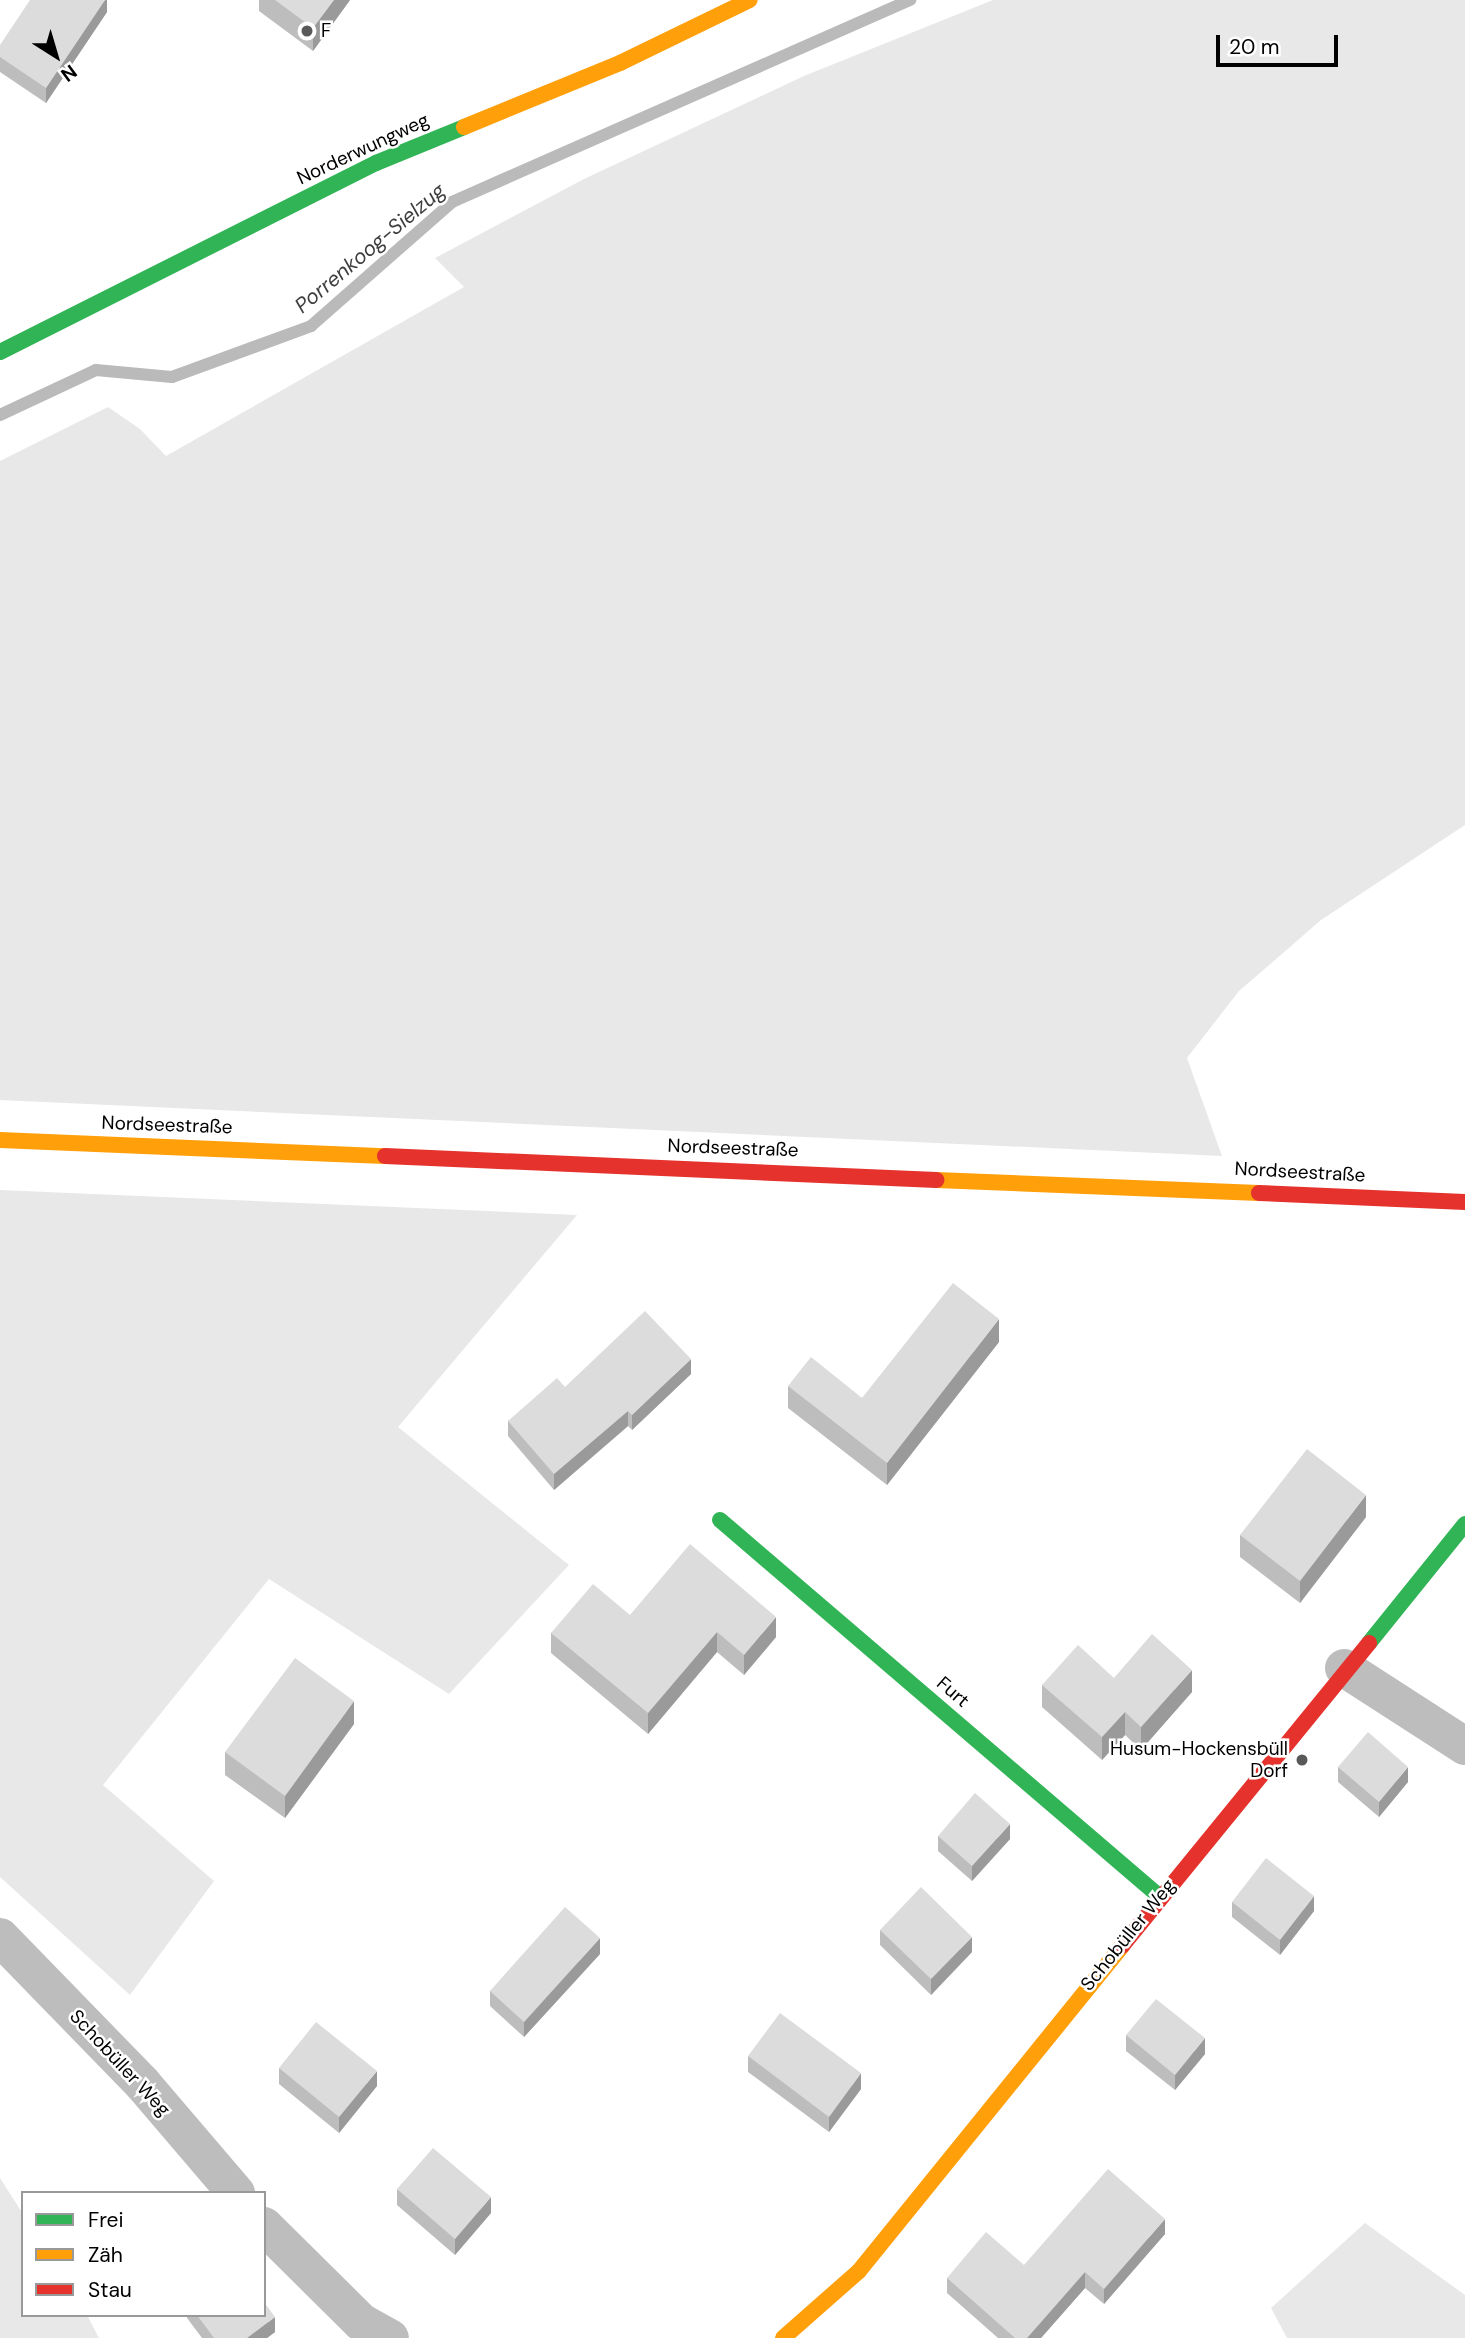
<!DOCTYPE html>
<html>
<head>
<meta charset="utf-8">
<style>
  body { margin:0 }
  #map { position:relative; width:1465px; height:2338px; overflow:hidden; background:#fff; font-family:"DM Sans",sans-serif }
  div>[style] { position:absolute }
  .green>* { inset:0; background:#e8e8e8 }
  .stream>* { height:12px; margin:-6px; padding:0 6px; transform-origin:6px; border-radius:6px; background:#bababa }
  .street>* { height:38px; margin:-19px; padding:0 19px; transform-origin:19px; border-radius:19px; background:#bdbdbd }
  .fast>* { height:16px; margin:-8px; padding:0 8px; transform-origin:8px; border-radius:8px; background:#30b455 }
  .slow>* { height:16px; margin:-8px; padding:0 8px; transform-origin:8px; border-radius:8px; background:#ff9f0a }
  .jam>* { height:16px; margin:-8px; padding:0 8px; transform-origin:8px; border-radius:8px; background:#e5322d }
  .wall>* { inset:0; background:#bdbdbd }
  .shaded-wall>* { inset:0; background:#9a9a9a }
  .building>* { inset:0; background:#dcdcdc }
  .dots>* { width:19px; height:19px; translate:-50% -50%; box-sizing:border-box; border:4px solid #fff; border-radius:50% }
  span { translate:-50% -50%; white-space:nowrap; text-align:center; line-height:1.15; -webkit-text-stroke:5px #fff; paint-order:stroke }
  .poi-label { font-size:19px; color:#000 }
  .left { translate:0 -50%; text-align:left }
  .right { translate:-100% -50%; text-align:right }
  .street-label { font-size:19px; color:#000 }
  .water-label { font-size:21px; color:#3e3e3e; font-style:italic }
  .legend { position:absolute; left:21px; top:2191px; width:245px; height:126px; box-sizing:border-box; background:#fff; border:2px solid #999; margin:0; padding:9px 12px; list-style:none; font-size:21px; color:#000 }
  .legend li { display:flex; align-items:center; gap:14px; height:35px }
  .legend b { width:35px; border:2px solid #999 }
  .north { position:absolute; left:21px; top:21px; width:70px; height:70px; -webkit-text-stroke:5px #fff; paint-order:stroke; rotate:143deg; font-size:19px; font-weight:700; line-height:28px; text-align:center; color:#000 }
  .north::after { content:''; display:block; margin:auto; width:24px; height:32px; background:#000; clip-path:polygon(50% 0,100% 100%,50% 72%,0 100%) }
  .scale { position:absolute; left:1216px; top:35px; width:122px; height:32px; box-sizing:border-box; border:4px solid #000; border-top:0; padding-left:9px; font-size:21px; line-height:24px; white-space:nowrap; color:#000; -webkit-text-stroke:5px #fff; paint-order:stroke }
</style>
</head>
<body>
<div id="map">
  <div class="green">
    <i style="clip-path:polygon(993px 0,1465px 0,1465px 825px,1321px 920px,1239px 991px,1187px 1058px,1222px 1156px,0 1100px,0 461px,108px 407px,140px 429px,166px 456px,464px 287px,435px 258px,584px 179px,804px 76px)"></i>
    <i style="clip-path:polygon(0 1190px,577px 1215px,398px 1427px,569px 1565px,449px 1694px,269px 1579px,103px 1785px,214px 1881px,130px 1995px,0 1877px)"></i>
    <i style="clip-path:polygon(0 2178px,23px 2214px,23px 2315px,87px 2315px,99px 2338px,0 2338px)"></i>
    <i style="clip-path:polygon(1365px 2223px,1465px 2295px,1465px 2338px,1287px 2338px,1271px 2308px)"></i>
  </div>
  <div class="stream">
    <i style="left:0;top:415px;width:106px;rotate:-25.1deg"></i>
    <i style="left:96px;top:370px;width:76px;rotate:5.3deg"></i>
    <i style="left:172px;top:377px;width:148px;rotate:-20.1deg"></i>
    <i style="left:311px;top:326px;width:188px;rotate:-41.3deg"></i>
    <i style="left:452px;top:202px;width:501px;rotate:-23.8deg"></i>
  </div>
  <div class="street">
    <i style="left:1344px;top:1668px;width:144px;rotate:32.8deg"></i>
    <i style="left:0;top:1937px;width:204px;rotate:45.8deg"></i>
    <i style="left:142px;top:2083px;width:145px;rotate:49.5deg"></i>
    <i style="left:264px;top:2226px;width:136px;rotate:44.7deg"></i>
    <i style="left:361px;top:2322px;width:33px;rotate:29deg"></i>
  </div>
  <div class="fast">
    <i style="left:0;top:352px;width:421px;rotate:-26.7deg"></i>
    <i style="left:376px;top:163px;width:95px;rotate:-22.2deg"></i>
    <i style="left:720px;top:1520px;width:578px;rotate:40.58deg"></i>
    <i style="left:1369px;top:1643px;width:153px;rotate:-51.1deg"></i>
  </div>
  <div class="slow">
    <i style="left:464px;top:127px;width:169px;rotate:-22.3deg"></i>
    <i style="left:620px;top:63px;width:144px;rotate:-25.9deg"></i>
    <i style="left:0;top:1140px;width:385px;rotate:2.4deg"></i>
    <i style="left:936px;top:1180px;width:323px;rotate:2.3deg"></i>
    <i style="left:783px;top:2338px;width:101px;rotate:-41.4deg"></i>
    <i style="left:859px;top:2271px;width:418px;rotate:-51deg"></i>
  </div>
  <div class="jam">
    <i style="left:385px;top:1156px;width:552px;rotate:2.49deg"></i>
    <i style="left:1259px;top:1193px;width:206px;rotate:2.5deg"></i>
    <i style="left:1122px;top:1946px;width:391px;rotate:-50.8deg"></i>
  </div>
  <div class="wall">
    <i style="clip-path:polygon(107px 0,107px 12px,46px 103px,0 72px,0 45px)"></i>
    <i style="clip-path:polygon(259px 0,350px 0,313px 51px,259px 11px)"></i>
    <i style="clip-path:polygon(999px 1342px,887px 1485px,788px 1408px,788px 1386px,862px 1398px)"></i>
    <i style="clip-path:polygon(691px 1374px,632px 1430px,628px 1426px,554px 1490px,508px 1436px,508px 1421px,565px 1387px)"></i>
    <i style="clip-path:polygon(1366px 1517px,1300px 1603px,1240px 1557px,1240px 1535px)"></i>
    <i style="clip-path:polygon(630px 1615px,776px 1637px,744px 1675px,717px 1652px,648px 1734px,551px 1653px,551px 1633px)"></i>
    <i style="clip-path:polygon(1114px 1678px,1192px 1692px,1141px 1750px,1125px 1735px,1102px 1760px,1042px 1707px,1042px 1685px)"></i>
    <i style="clip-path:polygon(354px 1724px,285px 1818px,225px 1775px,225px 1752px)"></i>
    <i style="clip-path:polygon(1338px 1767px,1408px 1782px,1379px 1817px,1338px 1782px)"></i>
    <i style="clip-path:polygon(938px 1836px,1010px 1839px,972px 1881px,938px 1851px)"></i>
    <i style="clip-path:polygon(1232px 1902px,1314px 1911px,1280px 1955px,1232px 1917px)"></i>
    <i style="clip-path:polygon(880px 1930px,972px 1952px,931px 1995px,880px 1945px)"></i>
    <i style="clip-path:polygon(600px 1954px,524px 2037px,490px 2006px,490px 1991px)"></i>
    <i style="clip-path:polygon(1126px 2035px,1205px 2054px,1175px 2090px,1126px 2051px)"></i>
    <i style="clip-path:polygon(748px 2056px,861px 2089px,829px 2132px,748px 2072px)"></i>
    <i style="clip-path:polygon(279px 2068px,377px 2086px,339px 2133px,279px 2084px)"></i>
    <i style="clip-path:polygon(397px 2189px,491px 2213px,455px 2255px,397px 2205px)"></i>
    <i style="clip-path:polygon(1165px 2234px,1104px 2304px,1085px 2288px,1041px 2338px,998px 2338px,947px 2293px,947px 2278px,1024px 2265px)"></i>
    <i style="clip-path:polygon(187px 2315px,264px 2315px,275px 2332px,267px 2338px,202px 2338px,187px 2318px)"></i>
  </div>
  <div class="shaded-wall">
    <i style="clip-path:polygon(105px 0,107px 0,107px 12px,46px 103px,46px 88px)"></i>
    <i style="clip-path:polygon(334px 0,350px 0,313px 51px,313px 28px)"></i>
    <i style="clip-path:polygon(999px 1319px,999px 1342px,887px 1485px,887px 1463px)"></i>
    <i style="clip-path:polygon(691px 1359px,691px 1374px,632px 1430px,632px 1415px)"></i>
    <i style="clip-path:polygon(628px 1411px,628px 1426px,554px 1490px,554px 1474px)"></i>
    <i style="clip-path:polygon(1366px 1495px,1366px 1517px,1300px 1603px,1300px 1581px)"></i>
    <i style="clip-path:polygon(776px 1617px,776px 1637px,744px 1675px,744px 1655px)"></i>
    <i style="clip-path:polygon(717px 1632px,717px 1652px,648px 1734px,648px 1713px)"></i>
    <i style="clip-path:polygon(1192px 1670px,1192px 1692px,1141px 1750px,1141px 1727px)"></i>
    <i style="clip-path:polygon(354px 1701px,354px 1724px,285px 1818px,285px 1796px)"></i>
    <i style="clip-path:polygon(1125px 1712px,1125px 1735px,1102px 1760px,1102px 1737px)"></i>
    <i style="clip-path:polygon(1408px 1767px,1408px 1782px,1379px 1817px,1379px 1802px)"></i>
    <i style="clip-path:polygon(1010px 1824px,1010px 1839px,972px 1881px,972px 1866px)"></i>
    <i style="clip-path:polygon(1314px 1896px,1314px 1911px,1280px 1955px,1280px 1940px)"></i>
    <i style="clip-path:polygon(972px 1937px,972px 1952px,931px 1995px,931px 1979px)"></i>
    <i style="clip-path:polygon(600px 1938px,600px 1954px,524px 2037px,524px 2022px)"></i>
    <i style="clip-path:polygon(1205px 2038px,1205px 2054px,1175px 2090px,1175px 2075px)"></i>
    <i style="clip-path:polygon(377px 2071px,377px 2086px,339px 2133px,339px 2117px)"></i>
    <i style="clip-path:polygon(861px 2073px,861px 2089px,829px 2132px,829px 2117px)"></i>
    <i style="clip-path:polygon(491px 2197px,491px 2213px,455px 2255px,455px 2239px)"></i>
    <i style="clip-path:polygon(1165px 2219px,1165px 2234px,1104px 2304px,1104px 2289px)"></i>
    <i style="clip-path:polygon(1085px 2272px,1085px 2288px,1041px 2338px,1027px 2338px)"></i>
    <i style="clip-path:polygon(275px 2317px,275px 2332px,267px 2338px,247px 2338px)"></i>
  </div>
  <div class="building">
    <i style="clip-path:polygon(30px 0,105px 0,46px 88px,0 57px,0 45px)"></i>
    <i style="clip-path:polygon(275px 0,334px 0,313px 28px)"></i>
    <i style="clip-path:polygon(953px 1283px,999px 1319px,887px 1463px,788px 1386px,811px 1357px,862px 1398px)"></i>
    <i style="clip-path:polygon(645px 1311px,691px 1359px,632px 1415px,628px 1411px,554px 1474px,508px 1421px,557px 1378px,565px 1387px)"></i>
    <i style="clip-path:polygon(1307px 1449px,1366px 1495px,1300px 1581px,1240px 1535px)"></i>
    <i style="clip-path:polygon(690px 1544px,776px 1617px,744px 1655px,717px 1632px,648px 1713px,551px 1633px,593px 1584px,630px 1615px)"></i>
    <i style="clip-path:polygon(1152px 1634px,1192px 1670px,1141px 1727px,1125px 1712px,1102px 1737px,1042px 1685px,1078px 1645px,1114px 1678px)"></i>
    <i style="clip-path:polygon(295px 1658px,354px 1701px,285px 1796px,225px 1752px)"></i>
    <i style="clip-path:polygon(1368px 1732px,1408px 1767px,1379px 1802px,1338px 1767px)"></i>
    <i style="clip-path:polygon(975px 1793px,1010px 1824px,972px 1866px,938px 1836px)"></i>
    <i style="clip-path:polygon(1266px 1858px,1314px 1896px,1280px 1940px,1232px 1902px)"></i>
    <i style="clip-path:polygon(921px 1887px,972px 1937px,931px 1979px,880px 1930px)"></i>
    <i style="clip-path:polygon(565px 1907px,600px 1938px,524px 2022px,490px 1991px)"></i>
    <i style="clip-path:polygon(1156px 1999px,1205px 2038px,1175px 2075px,1126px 2035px)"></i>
    <i style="clip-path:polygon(780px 2013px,861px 2073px,829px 2117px,748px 2056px)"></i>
    <i style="clip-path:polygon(316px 2022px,377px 2071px,339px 2117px,279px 2068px)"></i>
    <i style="clip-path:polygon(433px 2148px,491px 2197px,455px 2239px,397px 2189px)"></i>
    <i style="clip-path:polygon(1108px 2169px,1165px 2219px,1104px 2289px,1085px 2272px,1027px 2338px,1015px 2338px,947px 2278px,986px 2232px,1024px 2265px)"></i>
    <i style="clip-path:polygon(264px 2302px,275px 2317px,247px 2338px,214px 2338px,197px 2315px,264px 2315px)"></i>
  </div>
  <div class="dots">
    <i style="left:307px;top:31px;background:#595959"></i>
    <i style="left:1302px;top:1760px;background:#595959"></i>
  </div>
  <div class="poi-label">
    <span class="left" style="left:321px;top:31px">F</span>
    <span class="right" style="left:1288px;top:1760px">Husum-Hockensbüll<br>Dorf</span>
  </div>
  <div class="street-label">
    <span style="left:363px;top:149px;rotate:-25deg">Norderwungweg</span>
    <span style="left:167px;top:1125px;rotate:2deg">Nordseestraße</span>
    <span style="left:733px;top:1148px;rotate:2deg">Nordseestraße</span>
    <span style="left:1300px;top:1172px;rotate:3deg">Nordseestraße</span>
    <span style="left:953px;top:1692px;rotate:41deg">Furt</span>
    <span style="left:1128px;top:1935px;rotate:-51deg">Schobüller Weg</span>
    <span style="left:120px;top:2063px;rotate:47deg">Schobüller Weg</span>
  </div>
  <div class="water-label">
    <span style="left:370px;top:248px;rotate:-40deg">Porrenkoog-Sielzug</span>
  </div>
  <ul class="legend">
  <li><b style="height:9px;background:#30b455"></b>Frei</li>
  <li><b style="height:9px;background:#ff9f0a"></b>Zäh</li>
  <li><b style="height:9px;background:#e5322d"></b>Stau</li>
  </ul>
  <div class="north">N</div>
  <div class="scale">20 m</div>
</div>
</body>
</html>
